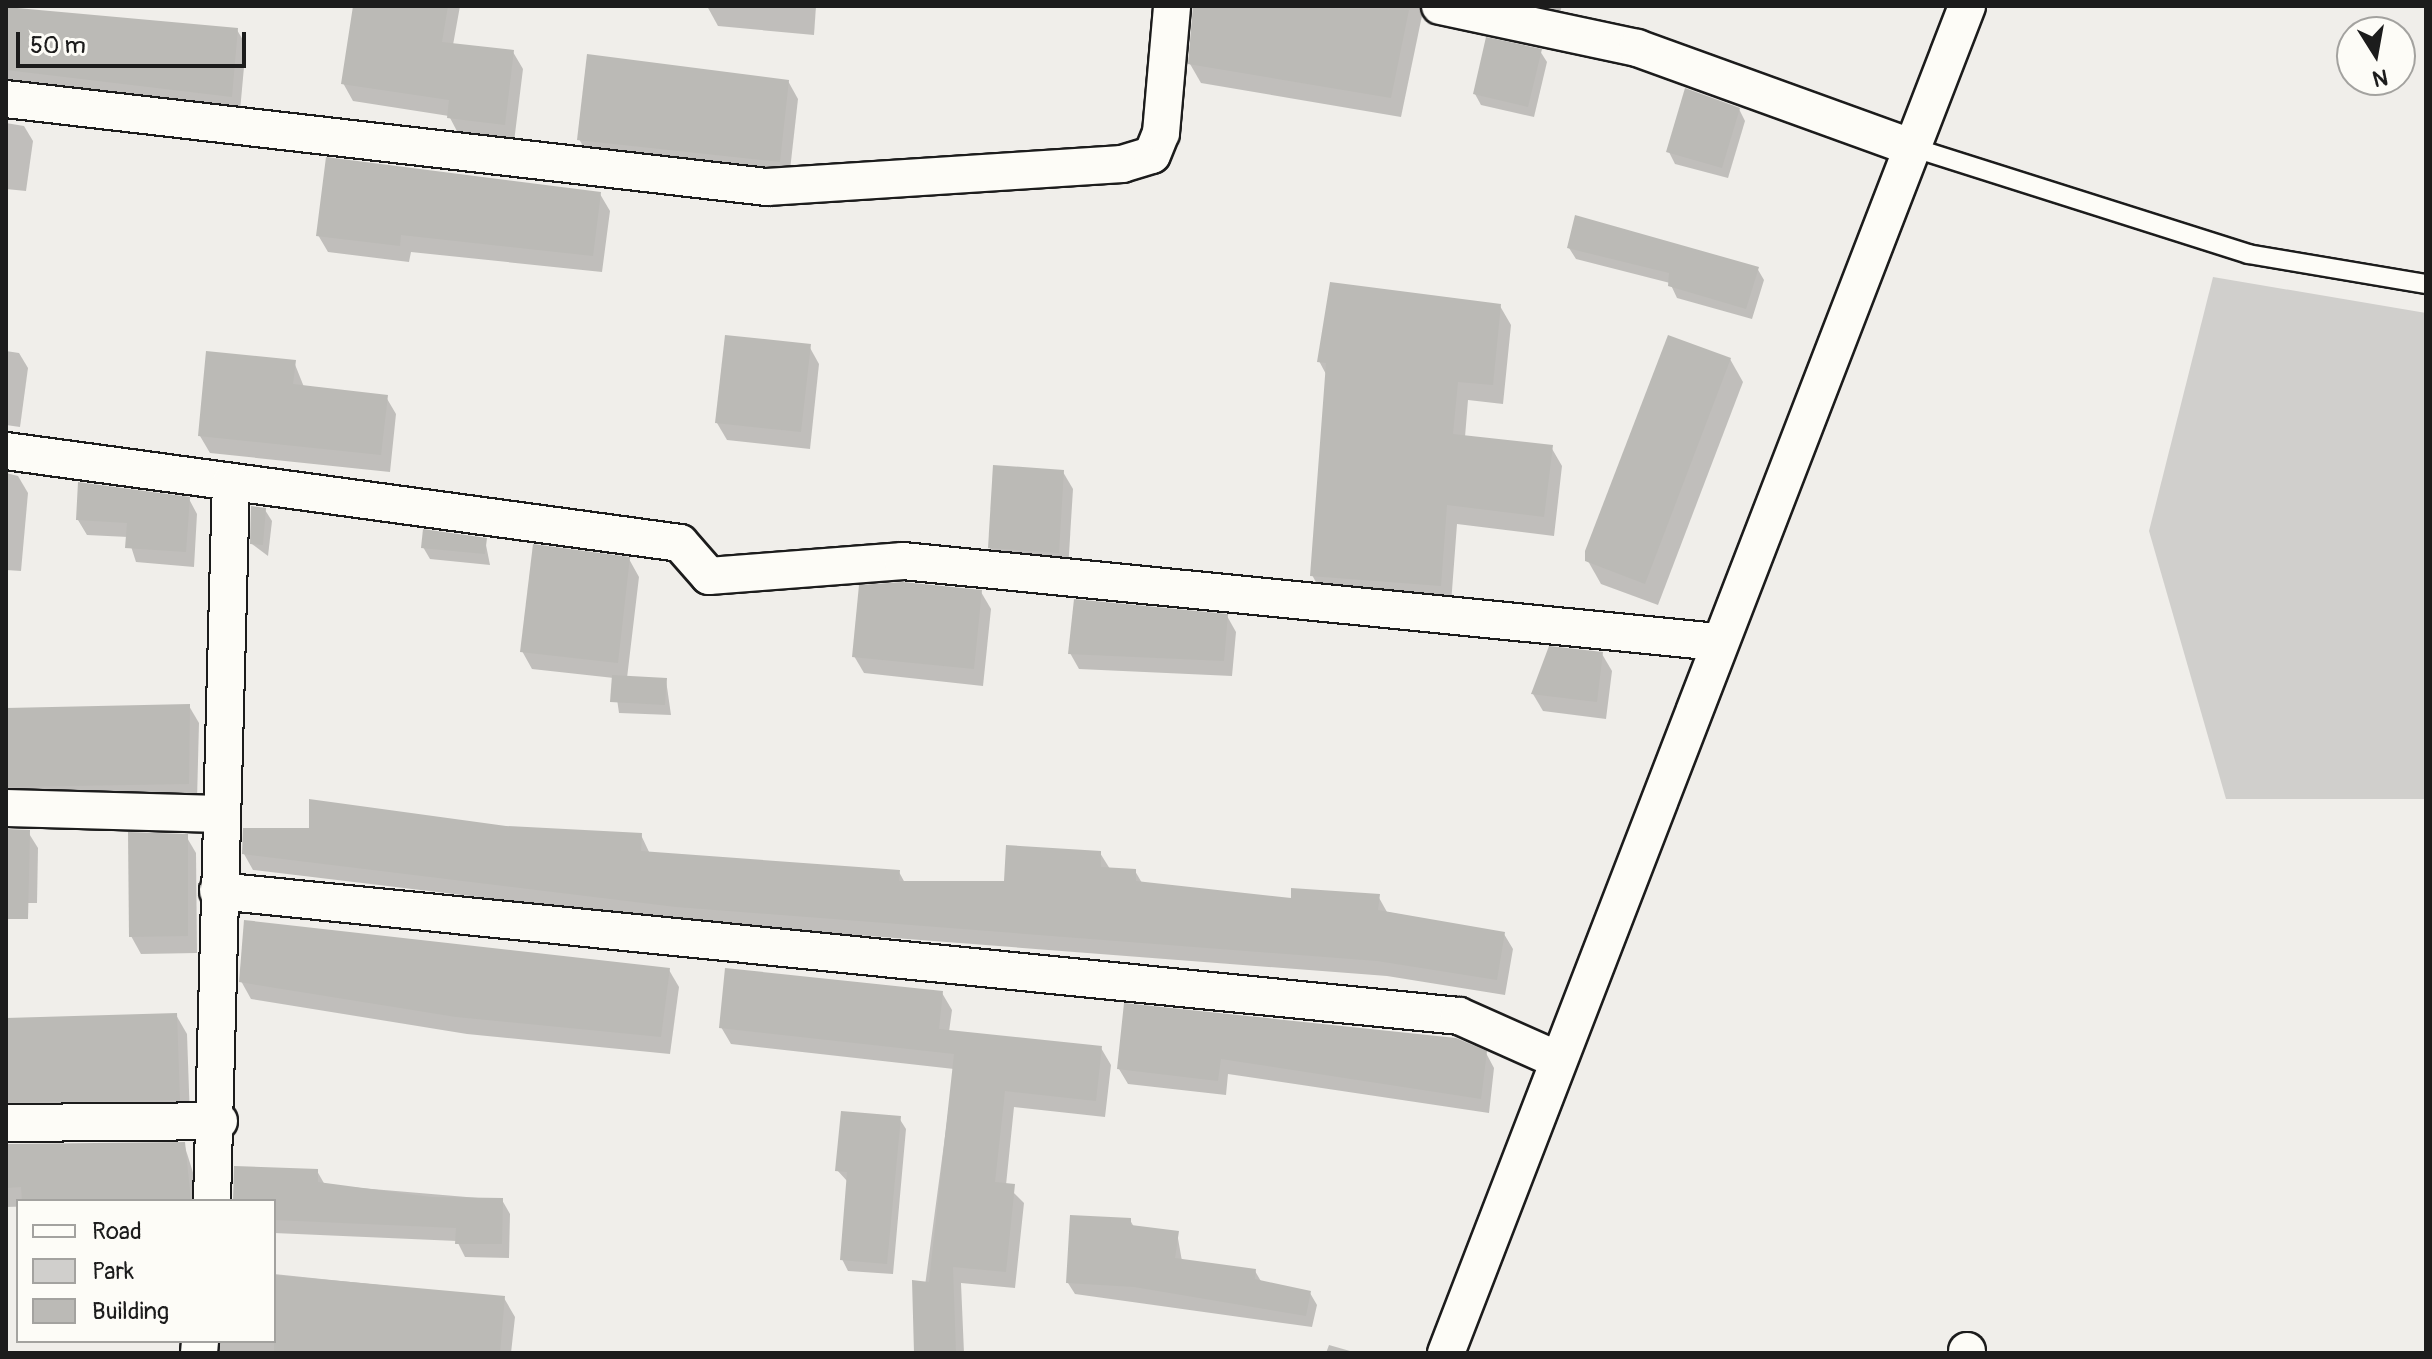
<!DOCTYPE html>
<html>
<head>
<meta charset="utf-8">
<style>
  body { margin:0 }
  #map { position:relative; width:2432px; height:1359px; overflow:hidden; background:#f0eeea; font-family:Pangolin,sans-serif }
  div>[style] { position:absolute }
  .green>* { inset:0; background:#d0cfcc }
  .shadow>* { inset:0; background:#0003 }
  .building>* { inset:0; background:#bbbab6 }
  .roads { filter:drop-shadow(2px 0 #1c1c1c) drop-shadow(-2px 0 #1c1c1c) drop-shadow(0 2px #1c1c1c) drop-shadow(0 -2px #1c1c1c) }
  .service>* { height:18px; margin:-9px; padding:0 9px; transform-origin:9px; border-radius:9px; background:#fdfcf7 }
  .minor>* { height:36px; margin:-18px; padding:0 18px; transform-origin:18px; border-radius:18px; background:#fdfcf7 }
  span { translate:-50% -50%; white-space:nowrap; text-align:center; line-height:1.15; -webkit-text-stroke:7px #fdfcf7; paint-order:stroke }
  .frame { position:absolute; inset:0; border:8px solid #1c1c1c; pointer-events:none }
  .legend { position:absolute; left:16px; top:1199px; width:260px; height:144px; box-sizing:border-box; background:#fdfcf7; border:2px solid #a3a29f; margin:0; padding:10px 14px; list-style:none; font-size:24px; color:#1c1c1c }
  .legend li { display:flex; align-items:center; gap:16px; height:40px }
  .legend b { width:40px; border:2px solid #a3a29f }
  .north { position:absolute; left:2336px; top:16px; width:80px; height:80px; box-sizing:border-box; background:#fdfcf7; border:2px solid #a3a29f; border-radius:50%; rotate:169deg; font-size:22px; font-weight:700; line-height:32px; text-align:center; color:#1c1c1c }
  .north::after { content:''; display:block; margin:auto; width:28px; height:36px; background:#1c1c1c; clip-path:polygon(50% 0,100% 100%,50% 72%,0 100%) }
  .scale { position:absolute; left:16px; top:32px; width:230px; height:36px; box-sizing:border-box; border:4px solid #1c1c1c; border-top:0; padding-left:10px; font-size:24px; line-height:28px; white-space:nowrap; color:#1c1c1c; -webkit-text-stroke:6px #fdfcf7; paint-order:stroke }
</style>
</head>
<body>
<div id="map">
  <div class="green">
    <i style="clip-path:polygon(2213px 277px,2426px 313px,2426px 799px,2226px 799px,2149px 531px)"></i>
  </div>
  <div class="shadow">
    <i style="clip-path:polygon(355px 6px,460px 6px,453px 45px,513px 52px,523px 69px,514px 142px,459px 135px,449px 116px,353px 101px,343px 83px)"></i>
    <i style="clip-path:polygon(707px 6px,816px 6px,814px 35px,718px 26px)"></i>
    <i style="clip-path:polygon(1424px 6px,1401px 117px,1201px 83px,1190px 64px,1194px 6px)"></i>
    <i style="clip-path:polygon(1520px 6px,1562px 6px,1559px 15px)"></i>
    <i style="clip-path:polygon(6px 10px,237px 30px,246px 45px,240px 111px,6px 84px)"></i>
    <i style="clip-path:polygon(1540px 51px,1547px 62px,1534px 117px,1481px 105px,1475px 94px)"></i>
    <i style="clip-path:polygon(788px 81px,798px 99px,789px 179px,589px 157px,579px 139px)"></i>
    <i style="clip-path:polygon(1739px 109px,1745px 121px,1728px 178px,1675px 164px,1669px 152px)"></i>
    <i style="clip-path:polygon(6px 123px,24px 126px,33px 141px,26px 191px,6px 189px)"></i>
    <i style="clip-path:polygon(600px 194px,610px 211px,602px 272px,411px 252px,409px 262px,328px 252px,318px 235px)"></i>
    <i style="clip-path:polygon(1569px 248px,1757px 268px,1764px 280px,1752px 319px,1677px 298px,1670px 283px,1576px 259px)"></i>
    <i style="clip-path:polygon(1500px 306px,1511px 325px,1503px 404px,1468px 400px,1465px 437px,1551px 447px,1562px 466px,1554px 536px,1457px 524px,1451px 604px,1323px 595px,1312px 575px,1327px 376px,1319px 361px)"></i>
    <i style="clip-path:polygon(809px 346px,819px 364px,810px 449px,727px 440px,717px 423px)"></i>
    <i style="clip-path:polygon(6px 351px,19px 353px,28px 368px,20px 427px,6px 425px)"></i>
    <i style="clip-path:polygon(1730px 359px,1743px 382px,1658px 605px,1601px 584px,1588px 561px)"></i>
    <i style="clip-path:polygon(294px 362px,304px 387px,386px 397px,396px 414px,390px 472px,210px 453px,200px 436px)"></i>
    <i style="clip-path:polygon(1063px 472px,1073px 489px,1068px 570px,1000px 565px,990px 548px)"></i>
    <i style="clip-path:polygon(6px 473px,18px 476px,28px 493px,21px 571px,6px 570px)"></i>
    <i style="clip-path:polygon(189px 499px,197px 514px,194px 567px,136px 562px,128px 537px,87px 535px,78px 520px)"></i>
    <i style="clip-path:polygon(265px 510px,272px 521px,268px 556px,252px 544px)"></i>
    <i style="clip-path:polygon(485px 540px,490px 565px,430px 559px,423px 547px)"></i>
    <i style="clip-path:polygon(629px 559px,639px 577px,627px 678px,666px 680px,671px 715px,619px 713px,614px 678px,532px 669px,522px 651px)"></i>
    <i style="clip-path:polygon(981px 592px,991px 609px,983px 686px,864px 673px,854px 656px)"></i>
    <i style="clip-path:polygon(1227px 616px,1236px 632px,1232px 676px,1079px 669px,1070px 653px)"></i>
    <i style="clip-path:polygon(1602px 654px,1612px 671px,1606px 719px,1543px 711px,1533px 694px)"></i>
    <i style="clip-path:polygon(189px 706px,199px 723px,197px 800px,6px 808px,6px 709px)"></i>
    <i style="clip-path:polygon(506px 828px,641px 835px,650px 854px,899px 872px,905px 883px,1006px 883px,1100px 853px,1110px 869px,1135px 871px,1142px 883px,1292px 900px,1378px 896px,1387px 912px,1504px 934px,1513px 949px,1505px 995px,1387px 976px,686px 922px,253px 870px,244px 854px)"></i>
    <i style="clip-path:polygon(6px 829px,28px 832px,38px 848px,37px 903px,6px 903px)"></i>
    <i style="clip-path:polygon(186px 836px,196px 853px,197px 953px,141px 954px,131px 936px)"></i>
    <i style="clip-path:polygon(669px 970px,679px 987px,670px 1054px,467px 1034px,251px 999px,241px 981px)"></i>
    <i style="clip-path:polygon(942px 993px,952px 1010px,949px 1032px,1101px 1048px,1111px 1065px,1105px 1117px,1014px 1107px,1006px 1185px,1024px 1203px,1015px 1288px,961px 1283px,964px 1353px,916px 1353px,954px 1069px,731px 1044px,721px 1027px)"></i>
    <i style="clip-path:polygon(1126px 1006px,1486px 1053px,1494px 1068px,1489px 1113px,1228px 1074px,1226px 1095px,1128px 1084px,1119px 1069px)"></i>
    <i style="clip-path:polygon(176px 1015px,187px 1034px,190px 1119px,6px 1127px,6px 1020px)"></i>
    <i style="clip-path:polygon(899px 1118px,906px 1129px,893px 1274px,848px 1271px,842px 1259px,848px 1182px,837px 1170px)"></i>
    <i style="clip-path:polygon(184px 1144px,202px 1201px,6px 1207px,6px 1146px)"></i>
    <i style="clip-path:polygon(317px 1171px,325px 1185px,502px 1200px,510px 1214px,509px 1258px,465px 1257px,457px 1241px,274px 1233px,274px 1201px,235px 1201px)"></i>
    <i style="clip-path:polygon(1130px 1220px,1134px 1227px,1177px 1233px,1182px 1261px,1255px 1271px,1262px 1283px,1310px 1293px,1317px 1305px,1312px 1327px,1075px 1294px,1068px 1283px)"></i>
    <i style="clip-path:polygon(274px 1274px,504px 1298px,515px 1317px,511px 1353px,217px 1353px,217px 1341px,274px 1341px)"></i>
    <i style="clip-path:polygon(1329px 1345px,1357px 1353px,1326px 1353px)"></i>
  </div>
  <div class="building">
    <i style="clip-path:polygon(353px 6px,448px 6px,442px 42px,514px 50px,505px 125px,447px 118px,449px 100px,341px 84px)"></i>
    <i style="clip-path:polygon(1193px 6px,1409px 10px,1391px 98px,1188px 64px)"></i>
    <i style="clip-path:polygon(6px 7px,238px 28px,232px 97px,6px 70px)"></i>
    <i style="clip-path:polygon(1486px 37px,1542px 49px,1528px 107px,1473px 94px)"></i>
    <i style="clip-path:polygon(587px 54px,789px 80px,780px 162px,577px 140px)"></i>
    <i style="clip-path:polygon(1685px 88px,1740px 108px,1722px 168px,1666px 152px)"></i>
    <i style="clip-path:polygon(326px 157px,601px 192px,593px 256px,401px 235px,400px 246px,316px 236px)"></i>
    <i style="clip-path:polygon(1575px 215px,1759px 267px,1746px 309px,1668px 286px,1669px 273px,1567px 248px)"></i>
    <i style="clip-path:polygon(1330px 282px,1501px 304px,1493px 385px,1458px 382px,1453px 434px,1553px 445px,1544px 517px,1447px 505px,1441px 586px,1310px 576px,1326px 363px,1317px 362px)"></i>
    <i style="clip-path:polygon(725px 335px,811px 344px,801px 432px,715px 423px)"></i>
    <i style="clip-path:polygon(1668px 335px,1731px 358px,1645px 584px,1585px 561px,1585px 551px)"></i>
    <i style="clip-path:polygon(206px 351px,296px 360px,293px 384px,388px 395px,381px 455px,198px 436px)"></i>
    <i style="clip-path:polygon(993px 465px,1064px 470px,1059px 553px,988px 548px)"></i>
    <i style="clip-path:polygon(78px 482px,190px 497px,186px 552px,125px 548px,127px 523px,76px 520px)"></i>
    <i style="clip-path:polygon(251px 506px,266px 508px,263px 545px,250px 544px)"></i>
    <i style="clip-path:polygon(423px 529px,487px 538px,485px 554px,421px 548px)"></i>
    <i style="clip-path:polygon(533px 544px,630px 557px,618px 663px,520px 652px)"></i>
    <i style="clip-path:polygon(903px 582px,982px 590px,974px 669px,852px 657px,859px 585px)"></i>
    <i style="clip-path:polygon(1074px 599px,1228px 614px,1224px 661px,1068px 654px)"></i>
    <i style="clip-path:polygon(1549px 646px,1603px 652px,1597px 702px,1531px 694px)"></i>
    <i style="clip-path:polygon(612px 675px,667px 678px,665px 705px,610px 702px)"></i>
    <i style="clip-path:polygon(190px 704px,189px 784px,6px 787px,6px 708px)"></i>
    <i style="clip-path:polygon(309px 799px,506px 826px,642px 833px,641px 851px,900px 870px,899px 881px,1004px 881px,1006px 845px,1101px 851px,1101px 867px,1136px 869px,1136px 881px,1291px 898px,1291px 888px,1380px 894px,1378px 910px,1505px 932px,1497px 980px,1377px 961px,676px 907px,242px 854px,243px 828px,309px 828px)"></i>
    <i style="clip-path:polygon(6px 829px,30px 830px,28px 919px,6px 919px)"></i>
    <i style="clip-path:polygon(128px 832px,188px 834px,188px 936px,129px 937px)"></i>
    <i style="clip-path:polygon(244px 920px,670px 968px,661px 1037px,456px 1017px,239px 982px)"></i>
    <i style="clip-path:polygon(725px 968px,943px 991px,939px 1029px,1102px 1046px,1096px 1101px,1005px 1091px,995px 1182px,1015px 1184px,1006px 1272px,953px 1267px,956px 1353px,914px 1353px,912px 1280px,929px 1282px,954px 1054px,719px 1028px)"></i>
    <i style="clip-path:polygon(1124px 1003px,1456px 1038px,1487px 1051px,1481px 1099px,1221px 1059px,1218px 1081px,1117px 1069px)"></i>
    <i style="clip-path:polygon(177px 1013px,180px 1100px,6px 1102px,6px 1018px)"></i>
    <i style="clip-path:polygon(841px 1111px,901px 1116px,887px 1264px,840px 1260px,847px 1172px,835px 1171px)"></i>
    <i style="clip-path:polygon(185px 1142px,191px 1201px,22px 1201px,21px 1187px,6px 1188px,6px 1144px)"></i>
    <i style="clip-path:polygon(234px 1166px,318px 1169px,318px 1182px,431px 1197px,503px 1198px,502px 1244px,455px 1244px,456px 1228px,274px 1220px,274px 1201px,233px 1201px)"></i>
    <i style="clip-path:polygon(1070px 1215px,1131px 1218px,1131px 1225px,1179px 1231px,1175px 1258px,1256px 1269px,1255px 1279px,1311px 1291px,1306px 1316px,1134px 1287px,1066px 1283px)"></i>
    <i style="clip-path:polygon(274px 1275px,505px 1296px,500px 1353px,274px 1353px)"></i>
  </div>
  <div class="roads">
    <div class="service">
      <i style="left:1908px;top:146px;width:357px;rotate:17.6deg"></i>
      <i style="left:2248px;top:254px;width:181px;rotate:9.6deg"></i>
    </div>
    <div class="minor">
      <i style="left:1440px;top:6px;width:201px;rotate:12deg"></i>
      <i style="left:1637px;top:48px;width:288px;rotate:19.9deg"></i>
      <i style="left:6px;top:99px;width:766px;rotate:6.6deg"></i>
      <i style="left:767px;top:187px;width:356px;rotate:-3.7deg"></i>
      <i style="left:1122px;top:164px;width:31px;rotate:-17deg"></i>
      <i style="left:1152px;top:155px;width:24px;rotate:-68deg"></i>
      <i style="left:1161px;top:133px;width:127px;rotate:-85deg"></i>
      <i style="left:6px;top:451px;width:680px;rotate:7.77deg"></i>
      <i style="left:680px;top:543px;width:44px;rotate:48.7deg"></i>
      <i style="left:709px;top:576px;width:195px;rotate:-4.4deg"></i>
      <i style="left:903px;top:561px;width:818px;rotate:5.68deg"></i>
      <i style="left:6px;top:808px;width:214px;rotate:1.6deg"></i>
      <i style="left:218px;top:891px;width:1247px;rotate:5.75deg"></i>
      <i style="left:1459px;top:1016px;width:108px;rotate:24deg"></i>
      <i style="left:6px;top:1123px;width:213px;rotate:-0.5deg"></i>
      <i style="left:212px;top:1201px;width:719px;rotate:-88.49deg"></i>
      <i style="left:1967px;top:1351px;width:2px;rotate:90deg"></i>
      <i style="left:199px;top:1353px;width:12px;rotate:-85deg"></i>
      <i style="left:1446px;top:1353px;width:1444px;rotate:-68.85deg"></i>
    </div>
  </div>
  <div class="frame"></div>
  <ul class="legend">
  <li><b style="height:10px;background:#fdfcf7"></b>Road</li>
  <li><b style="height:22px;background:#d0cfcc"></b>Park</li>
  <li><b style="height:22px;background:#bbbab6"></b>Building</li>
  </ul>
  <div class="north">N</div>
  <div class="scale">50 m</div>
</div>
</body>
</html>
